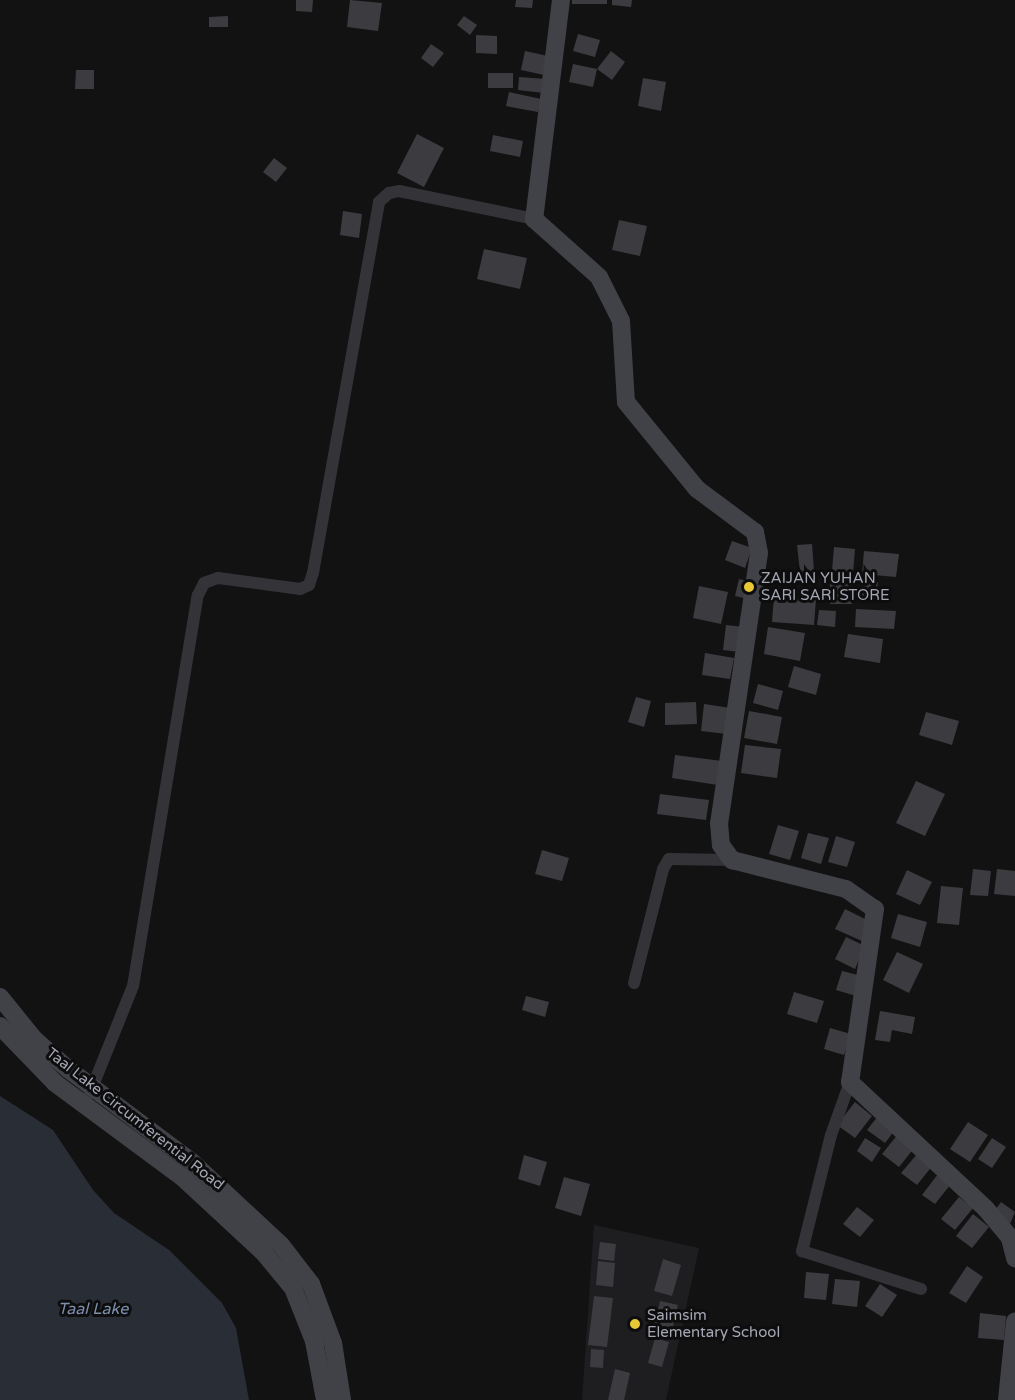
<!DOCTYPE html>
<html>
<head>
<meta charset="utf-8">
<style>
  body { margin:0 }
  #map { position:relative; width:1015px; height:1400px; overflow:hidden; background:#121213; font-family:"Varela Round",sans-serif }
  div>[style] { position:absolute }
  .built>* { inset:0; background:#1e1e20 }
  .water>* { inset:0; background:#292e36 }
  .building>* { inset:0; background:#3c3c40 }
  .street>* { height:12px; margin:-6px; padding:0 6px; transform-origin:6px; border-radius:6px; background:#333338 }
  .secondary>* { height:18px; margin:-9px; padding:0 9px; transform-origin:9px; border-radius:9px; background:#414248 }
  .dots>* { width:16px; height:16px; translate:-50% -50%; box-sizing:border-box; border:3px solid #0d0d0e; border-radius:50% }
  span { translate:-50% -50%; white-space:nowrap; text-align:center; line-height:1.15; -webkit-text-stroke:6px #0d0d0e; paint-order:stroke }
  .poi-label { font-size:15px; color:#a4a6b3 }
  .left { translate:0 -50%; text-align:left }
  .street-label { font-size:15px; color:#a4a6b3 }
  .water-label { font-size:16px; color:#7c8fad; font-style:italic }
</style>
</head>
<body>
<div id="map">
  <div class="built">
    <i style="clip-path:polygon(594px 1225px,699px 1248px,666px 1400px,582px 1400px)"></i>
  </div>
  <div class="water">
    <i style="clip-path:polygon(0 1096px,53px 1130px,93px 1190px,114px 1213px,169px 1250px,222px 1303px,236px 1328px,249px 1400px,0 1400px)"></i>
  </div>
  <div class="building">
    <i style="clip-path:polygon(296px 0,313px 0,312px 12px,296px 11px)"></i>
    <i style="clip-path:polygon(350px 0,382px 3px,378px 31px,347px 27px)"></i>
    <i style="clip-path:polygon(516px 0,533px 0,532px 8px,515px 7px)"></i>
    <i style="clip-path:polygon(572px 0,607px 0,607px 4px,572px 4px)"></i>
    <i style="clip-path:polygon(612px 0,632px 0,631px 7px,612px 5px)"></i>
    <i style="clip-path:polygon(228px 16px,228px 27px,209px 27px,209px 17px)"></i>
    <i style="clip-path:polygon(464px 16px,477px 25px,470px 35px,457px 25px)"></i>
    <i style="clip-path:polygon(578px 34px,600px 40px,595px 57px,573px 51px)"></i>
    <i style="clip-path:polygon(476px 35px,497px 36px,497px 54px,476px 53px)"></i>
    <i style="clip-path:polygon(431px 44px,444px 53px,433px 67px,421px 58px)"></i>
    <i style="clip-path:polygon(525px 51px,548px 56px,544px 75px,521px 70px)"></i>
    <i style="clip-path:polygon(611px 51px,625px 62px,612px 80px,597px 69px)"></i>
    <i style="clip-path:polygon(573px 64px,597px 69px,593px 87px,569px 82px)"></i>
    <i style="clip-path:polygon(76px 70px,94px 70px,94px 89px,75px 89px)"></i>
    <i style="clip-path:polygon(488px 73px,513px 73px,513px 88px,488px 88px)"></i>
    <i style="clip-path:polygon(519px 77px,546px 79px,544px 93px,518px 90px)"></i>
    <i style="clip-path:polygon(643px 78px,666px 82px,661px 111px,638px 106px)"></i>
    <i style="clip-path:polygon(509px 92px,541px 99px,538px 112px,506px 106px)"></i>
    <i style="clip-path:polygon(417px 134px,444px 148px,424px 187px,397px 173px)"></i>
    <i style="clip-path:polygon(493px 135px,523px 141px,520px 157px,490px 151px)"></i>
    <i style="clip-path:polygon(274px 158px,287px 168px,276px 182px,263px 172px)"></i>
    <i style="clip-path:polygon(343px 211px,362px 214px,359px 238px,340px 235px)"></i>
    <i style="clip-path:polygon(619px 220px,647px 226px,640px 256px,612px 250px)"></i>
    <i style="clip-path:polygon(484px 249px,527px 258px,520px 289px,477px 279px)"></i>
    <i style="clip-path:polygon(732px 541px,752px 548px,745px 568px,725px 560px)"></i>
    <i style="clip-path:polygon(812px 544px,814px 571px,800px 572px,797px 545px)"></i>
    <i style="clip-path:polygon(834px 547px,855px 549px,853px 573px,832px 571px)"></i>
    <i style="clip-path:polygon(864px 551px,899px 554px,896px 577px,862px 574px)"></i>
    <i style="clip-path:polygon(739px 579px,751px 582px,748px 599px,735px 596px)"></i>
    <i style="clip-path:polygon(830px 580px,852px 580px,852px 604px,830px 604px)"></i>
    <i style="clip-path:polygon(862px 580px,878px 582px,876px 600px,859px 598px)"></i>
    <i style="clip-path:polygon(699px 586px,728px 592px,721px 624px,693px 618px)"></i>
    <i style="clip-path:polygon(774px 596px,816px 599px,814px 625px,772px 622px)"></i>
    <i style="clip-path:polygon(856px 609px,896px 611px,894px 629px,855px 627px)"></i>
    <i style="clip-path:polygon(819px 610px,836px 611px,835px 627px,817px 625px)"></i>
    <i style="clip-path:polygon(726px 625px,744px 627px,740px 652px,723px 650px)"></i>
    <i style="clip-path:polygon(768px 627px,805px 633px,800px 661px,764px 654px)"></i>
    <i style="clip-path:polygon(848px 634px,883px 639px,880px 663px,844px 657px)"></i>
    <i style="clip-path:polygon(705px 653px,734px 658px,730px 679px,702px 675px)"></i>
    <i style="clip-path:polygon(794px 666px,821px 674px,816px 695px,788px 687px)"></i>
    <i style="clip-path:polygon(758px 684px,783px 691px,778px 710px,753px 703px)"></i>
    <i style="clip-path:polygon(636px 697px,651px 701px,644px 727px,628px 722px)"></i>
    <i style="clip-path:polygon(696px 702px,697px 724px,665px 725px,665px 703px)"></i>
    <i style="clip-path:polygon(704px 704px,731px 708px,727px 734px,701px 731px)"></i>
    <i style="clip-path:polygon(749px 711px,782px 717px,777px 744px,744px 738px)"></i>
    <i style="clip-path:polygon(926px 712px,959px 721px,952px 745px,919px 735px)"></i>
    <i style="clip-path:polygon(745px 745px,781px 749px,777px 778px,741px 773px)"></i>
    <i style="clip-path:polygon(675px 755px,722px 761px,718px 785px,672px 778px)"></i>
    <i style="clip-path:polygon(916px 781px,945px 794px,925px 836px,896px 823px)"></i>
    <i style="clip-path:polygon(660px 794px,709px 800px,706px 820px,657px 814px)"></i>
    <i style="clip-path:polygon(778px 825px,799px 831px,790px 860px,769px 854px)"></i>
    <i style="clip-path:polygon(808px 833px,829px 838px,821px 864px,801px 858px)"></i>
    <i style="clip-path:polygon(836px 836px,855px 842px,847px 867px,828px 862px)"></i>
    <i style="clip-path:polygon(542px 850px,569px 858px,562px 881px,535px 874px)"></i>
    <i style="clip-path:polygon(973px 869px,991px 871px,988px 896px,970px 895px)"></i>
    <i style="clip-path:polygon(997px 869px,1015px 871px,1015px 896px,994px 894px)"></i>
    <i style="clip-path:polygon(907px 870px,932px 882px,920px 905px,896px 894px)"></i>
    <i style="clip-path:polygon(941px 886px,963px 888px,959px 925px,937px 923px)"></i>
    <i style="clip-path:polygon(845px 909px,871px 922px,862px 941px,835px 929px)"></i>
    <i style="clip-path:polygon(898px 914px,927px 922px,920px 947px,891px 938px)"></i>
    <i style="clip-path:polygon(846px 937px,865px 946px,855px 969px,835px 959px)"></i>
    <i style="clip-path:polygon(897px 952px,923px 964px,909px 993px,883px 980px)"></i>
    <i style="clip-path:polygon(842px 971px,862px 976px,856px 996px,836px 990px)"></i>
    <i style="clip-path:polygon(794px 992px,824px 1001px,817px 1023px,787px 1014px)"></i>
    <i style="clip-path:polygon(526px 996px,549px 1002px,545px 1017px,522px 1010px)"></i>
    <i style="clip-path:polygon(880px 1011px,915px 1017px,912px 1034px,892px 1030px,890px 1042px,875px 1040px)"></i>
    <i style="clip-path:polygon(830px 1028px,851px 1034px,844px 1055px,824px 1049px)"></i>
    <i style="clip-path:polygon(855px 1102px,872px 1116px,855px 1138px,837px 1125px)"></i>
    <i style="clip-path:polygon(878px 1116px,895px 1130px,885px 1143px,867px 1130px)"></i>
    <i style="clip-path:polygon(968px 1122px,988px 1135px,970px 1162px,950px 1149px)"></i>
    <i style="clip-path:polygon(898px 1134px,915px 1147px,899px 1167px,882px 1154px)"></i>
    <i style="clip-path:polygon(865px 1138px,881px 1148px,872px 1162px,857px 1151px)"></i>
    <i style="clip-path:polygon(992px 1138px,1006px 1147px,992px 1168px,978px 1159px)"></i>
    <i style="clip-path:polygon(918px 1153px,933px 1165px,917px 1185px,901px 1173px)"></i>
    <i style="clip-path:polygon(524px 1155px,547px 1162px,540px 1186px,518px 1179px)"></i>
    <i style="clip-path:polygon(938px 1174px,951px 1184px,935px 1204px,922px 1195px)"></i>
    <i style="clip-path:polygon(564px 1177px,590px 1184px,581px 1216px,555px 1208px)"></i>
    <i style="clip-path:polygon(959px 1197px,973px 1208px,955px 1230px,941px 1219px)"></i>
    <i style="clip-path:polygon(1001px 1202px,1015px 1212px,1010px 1224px,993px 1213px)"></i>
    <i style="clip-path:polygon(857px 1207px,874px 1220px,860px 1237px,843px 1224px)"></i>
    <i style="clip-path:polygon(973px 1214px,989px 1227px,972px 1248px,956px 1236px)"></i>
    <i style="clip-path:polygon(600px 1242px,616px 1244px,614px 1261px,598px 1259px)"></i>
    <i style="clip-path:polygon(663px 1259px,681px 1265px,672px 1296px,654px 1291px)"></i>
    <i style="clip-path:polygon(598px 1261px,615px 1263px,613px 1287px,596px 1285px)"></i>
    <i style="clip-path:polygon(967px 1266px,983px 1277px,966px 1303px,949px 1293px)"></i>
    <i style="clip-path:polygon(806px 1272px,829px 1274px,826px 1300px,804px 1298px)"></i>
    <i style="clip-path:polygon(835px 1279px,860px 1281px,857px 1307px,832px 1304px)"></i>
    <i style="clip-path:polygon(880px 1284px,897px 1295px,882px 1317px,865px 1306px)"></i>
    <i style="clip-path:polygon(594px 1296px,613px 1298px,607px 1347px,588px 1345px)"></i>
    <i style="clip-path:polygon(660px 1301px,678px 1305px,670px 1339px,652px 1335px)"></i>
    <i style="clip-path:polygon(980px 1313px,1006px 1316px,1004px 1340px,978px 1338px)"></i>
    <i style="clip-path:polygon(655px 1338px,669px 1342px,662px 1367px,648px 1363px)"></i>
    <i style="clip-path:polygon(591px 1349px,604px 1350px,603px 1368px,590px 1367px)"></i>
    <i style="clip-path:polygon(615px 1369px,630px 1373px,624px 1400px,608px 1400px)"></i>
  </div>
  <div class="street">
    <i style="left:634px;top:983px;width:118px;rotate:-75.7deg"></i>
    <i style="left:663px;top:869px;width:12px;rotate:-59deg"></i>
    <i style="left:669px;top:859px;width:63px;rotate:0.9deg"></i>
    <i style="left:850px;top:1082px;width:56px;rotate:109.7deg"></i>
    <i style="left:831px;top:1135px;width:120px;rotate:104deg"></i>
    <i style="left:802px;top:1251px;width:125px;rotate:17.7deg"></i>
    <i style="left:90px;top:1093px;width:115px;rotate:-68.1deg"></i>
    <i style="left:133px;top:986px;width:396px;rotate:-80.6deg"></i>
    <i style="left:198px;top:595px;width:13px;rotate:-63deg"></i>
    <i style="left:204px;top:583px;width:15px;rotate:-20deg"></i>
    <i style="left:218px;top:578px;width:83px;rotate:7.6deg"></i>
    <i style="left:300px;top:589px;width:10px;rotate:-24deg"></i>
    <i style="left:309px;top:585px;width:13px;rotate:-72deg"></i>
    <i style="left:313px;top:573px;width:377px;rotate:-79.9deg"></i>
    <i style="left:379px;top:202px;width:13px;rotate:-42deg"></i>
    <i style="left:389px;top:193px;width:10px;rotate:-11deg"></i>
    <i style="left:399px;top:191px;width:138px;rotate:11.7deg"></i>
  </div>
  <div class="secondary">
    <i style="left:561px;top:0;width:221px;rotate:97deg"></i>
    <i style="left:534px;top:219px;width:87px;rotate:41.7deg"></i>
    <i style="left:599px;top:277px;width:49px;rotate:63.4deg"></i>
    <i style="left:621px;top:321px;width:81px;rotate:86.5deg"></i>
    <i style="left:626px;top:402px;width:112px;rotate:50.8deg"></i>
    <i style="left:697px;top:489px;width:72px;rotate:36.6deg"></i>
    <i style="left:755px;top:532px;width:21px;rotate:79deg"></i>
    <i style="left:759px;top:553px;width:273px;rotate:98.4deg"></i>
    <i style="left:719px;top:823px;width:22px;rotate:85deg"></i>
    <i style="left:721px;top:845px;width:19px;rotate:54deg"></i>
    <i style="left:732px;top:860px;width:118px;rotate:14.3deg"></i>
    <i style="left:846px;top:889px;width:35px;rotate:35deg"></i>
    <i style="left:875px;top:909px;width:175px;rotate:98.2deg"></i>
    <i style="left:850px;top:1082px;width:186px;rotate:43deg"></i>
    <i style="left:986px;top:1209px;width:38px;rotate:50deg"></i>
    <i style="left:1010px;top:1238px;width:21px;rotate:76deg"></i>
    <i style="left:0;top:997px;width:54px;rotate:51deg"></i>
    <i style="left:34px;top:1039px;width:45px;rotate:41.4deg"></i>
    <i style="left:68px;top:1069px;width:156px;rotate:36.9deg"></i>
    <i style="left:193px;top:1163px;width:120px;rotate:43deg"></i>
    <i style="left:281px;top:1245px;width:49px;rotate:52.4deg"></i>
    <i style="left:311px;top:1284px;width:63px;rotate:69.6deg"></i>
    <i style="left:333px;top:1343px;width:58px;rotate:81deg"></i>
    <i style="left:0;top:1026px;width:79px;rotate:46deg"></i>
    <i style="left:55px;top:1083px;width:158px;rotate:36.5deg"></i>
    <i style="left:182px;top:1177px;width:112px;rotate:42.8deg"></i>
    <i style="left:264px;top:1253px;width:45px;rotate:50.4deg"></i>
    <i style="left:293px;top:1288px;width:57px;rotate:68.4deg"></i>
    <i style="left:314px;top:1341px;width:60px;rotate:79.4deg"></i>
    <i style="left:1007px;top:1400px;width:79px;rotate:-84.2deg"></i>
  </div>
  <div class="dots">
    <i style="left:749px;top:587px;background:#e8c835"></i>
    <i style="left:635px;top:1324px;background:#e8c835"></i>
  </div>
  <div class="poi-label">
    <span class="left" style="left:761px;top:587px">ZAIJAN YUHAN<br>SARI SARI STORE</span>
    <span class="left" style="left:647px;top:1324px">Saimsim<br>Elementary School</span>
  </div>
  <div class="street-label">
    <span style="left:135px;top:1119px;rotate:38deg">Taal Lake Circumferential Road</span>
  </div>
  <div class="water-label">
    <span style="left:93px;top:1309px">Taal Lake</span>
  </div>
</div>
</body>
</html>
